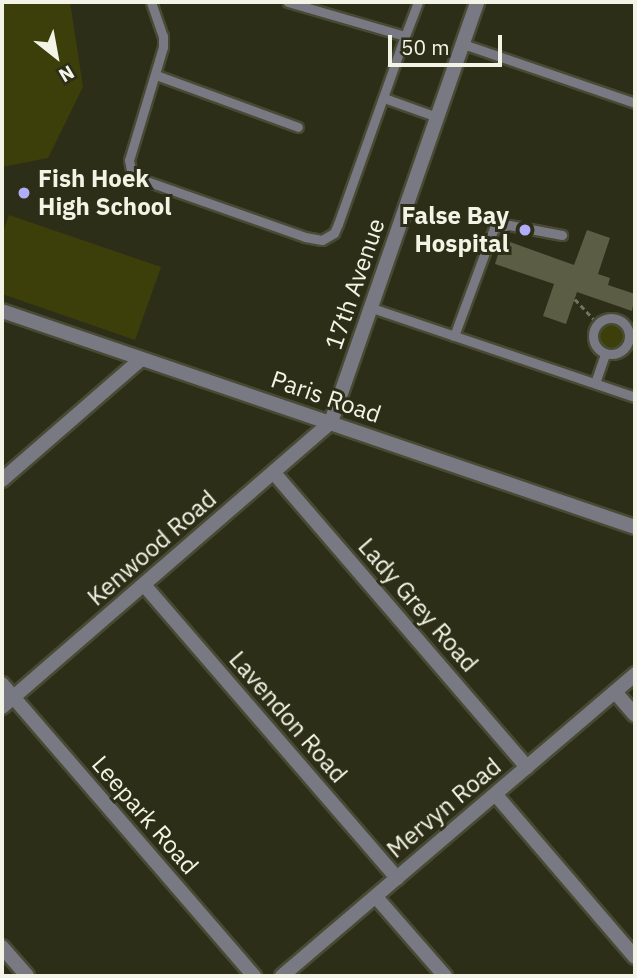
<!DOCTYPE html>
<html>
<head>
<meta charset="utf-8">
<style>
  body { margin:0 }
  #map { position:relative; width:637px; height:978px; overflow:hidden; background:#2d2e17; font-family:"IBM Plex Sans",sans-serif }
  div>[style] { position:absolute }
  .green>* { inset:0; background:#3d3f0a }
  .round { border-radius:50% }
  .building>* { inset:0; background:#5b5d45 }
  .path>* { height:2.5px; margin-top:-1.25px; transform-origin:0; background:repeating-linear-gradient(90deg,#727360 0 5px,transparent 0 8.5px) }
  .roads { filter:drop-shadow(2px 0 #494a34) drop-shadow(-2px 0 #494a34) drop-shadow(0 2px #494a34) drop-shadow(0 -2px #494a34) }
  .lane>* { height:9px; margin:-4.5px; padding:0 4.5px; transform-origin:4.5px; border-radius:4.5px; background:#797984 }
  .lane>.ring { margin:-4.5px; padding:0; box-sizing:content-box; background:none; border:9px solid #797984; border-radius:50% }
  .street>* { height:14px; margin:-7px; padding:0 7px; transform-origin:7px; border-radius:7px; background:#797984 }
  .dots>* { width:19px; height:19px; translate:-50% -50%; box-sizing:border-box; border:4px solid #2d2e17; border-radius:50% }
  span { translate:-50% -50%; white-space:nowrap; text-align:center; line-height:1.15; -webkit-text-stroke:6px #2d2e17; paint-order:stroke }
  .poi-label { font-size:24px; color:#f3f4e6; font-weight:700 }
  .left { translate:0 -50%; text-align:left }
  .right { translate:-100% -50%; text-align:right }
  .street-label { font-size:24px; color:#f3f4e6 }
  .frame { position:absolute; inset:0; border:4px solid #f3f4e6; pointer-events:none }
  .north { position:absolute; left:21px; top:21px; width:70px; height:70px; -webkit-text-stroke:5px #2d2e17; paint-order:stroke; rotate:149deg; font-size:19px; font-weight:700; line-height:28px; text-align:center; color:#f3f4e6 }
  .north::after { content:''; display:block; margin:auto; width:24px; height:32px; background:#f3f4e6; clip-path:polygon(50% 0,100% 100%,50% 72%,0 100%) }
  .scale { position:absolute; left:388px; top:35px; width:114px; height:32px; box-sizing:border-box; border:4px solid #f3f4e6; border-top:0; padding-left:9px; font-size:21px; line-height:24px; white-space:nowrap; color:#f3f4e6; -webkit-text-stroke:5px #2d2e17; paint-order:stroke }
</style>
</head>
<body>
<div id="map">
  <div class="green">
    <i style="clip-path:polygon(2px 2px,70px 2px,83px 87px,48px 158px,2px 167px)"></i>
    <i style="clip-path:polygon(9px 215px,161px 267px,135px 340px,2px 294px,2px 235px)"></i>
    <i class="round" style="left:593px;top:318px;width:36px;height:36px"></i>
  </div>
  <div class="building">
    <i style="clip-path:polygon(587px 230px,610px 238px,598px 274px,610px 278px,608px 285px,635px 294px,632px 311px,577px 292px,566px 324px,543px 316px,554px 284px,495px 264px,500px 248px,507px 251px,510px 242px,574px 265px)"></i>
  </div>
  <div class="path">
    <i style="left:575px;top:299px;width:34px;rotate:47deg"></i>
  </div>
  <div class="roads">
    <div class="lane">
      <i style="left:151px;top:2px;width:36px;rotate:71deg"></i>
      <i style="left:163px;top:36px;width:11px;rotate:90deg"></i>
      <i style="left:163px;top:47px;width:118px;rotate:106.7deg"></i>
      <i style="left:129px;top:160px;width:16px;rotate:79deg"></i>
      <i style="left:132px;top:176px;width:183px;rotate:19.4deg"></i>
      <i style="left:305px;top:237px;width:17px;rotate:10deg"></i>
      <i style="left:322px;top:240px;width:14px;rotate:-30deg"></i>
      <i style="left:334px;top:233px;width:10px;rotate:-66deg"></i>
      <i style="left:338px;top:224px;width:200px;rotate:-70.4deg"></i>
      <i style="left:405px;top:36px;width:122px;rotate:-163.8deg"></i>
      <i style="left:405px;top:36px;width:36px;rotate:-69deg"></i>
      <i style="left:463px;top:44px;width:182px;rotate:18.9deg"></i>
      <i style="left:156px;top:75px;width:151px;rotate:20.1deg"></i>
      <i style="left:384px;top:98px;width:56px;rotate:19.7deg"></i>
      <i style="left:372px;top:308px;width:278px;rotate:18.7deg"></i>
      <i class="ring" style="left:593px;top:318px;width:27px;height:27px"></i>
      <i style="left:454px;top:336px;width:115px;rotate:-69.7deg"></i>
      <i style="left:494px;top:228px;width:15px;rotate:-11deg"></i>
      <i style="left:509px;top:225px;width:54px;rotate:10.7deg"></i>
      <i style="left:595px;top:383px;width:31px;rotate:-71deg"></i>
    </div>
    <div class="street">
      <i style="left:2px;top:311px;width:669px;rotate:18.84deg"></i>
      <i style="left:274px;top:473px;width:388px;rotate:49.3deg"></i>
      <i style="left:2px;top:480px;width:183px;rotate:-41deg"></i>
      <i style="left:145px;top:586px;width:386px;rotate:49.2deg"></i>
      <i style="left:2px;top:684px;width:386px;rotate:49.2deg"></i>
      <i style="left:615px;top:692px;width:30px;rotate:49deg"></i>
      <i style="left:2px;top:707px;width:435px;rotate:-40.9deg"></i>
      <i style="left:331px;top:422px;width:445px;rotate:-70.8deg"></i>
      <i style="left:496px;top:795px;width:213px;rotate:49.4deg"></i>
      <i style="left:376px;top:897px;width:105px;rotate:48.9deg"></i>
      <i style="left:2px;top:947px;width:38px;rotate:49deg"></i>
      <i style="left:282px;top:976px;width:465px;rotate:-40.5deg"></i>
    </div>
  </div>
  <div class="dots">
    <i style="left:24px;top:193px;background:#b2adf9"></i>
    <i style="left:525px;top:230px;background:#b2adf9"></i>
  </div>
  <div class="poi-label">
    <span class="left" style="left:38px;top:193px">Fish Hoek<br>High School</span>
    <span class="right" style="left:509px;top:230px">False Bay<br>Hospital</span>
  </div>
  <div class="street-label">
    <span style="left:355px;top:284px;rotate:-71deg">17th Avenue</span>
    <span style="left:326px;top:397px;rotate:19deg">Paris Road</span>
    <span style="left:152px;top:548px;rotate:-41deg">Kenwood Road</span>
    <span style="left:418px;top:605px;rotate:49deg">Lady Grey Road</span>
    <span style="left:288px;top:717px;rotate:49deg">Lavendon Road</span>
    <span style="left:444px;top:808px;rotate:-40deg">Mervyn Road</span>
    <span style="left:145px;top:815px;rotate:49deg">Leepark Road</span>
  </div>
  <div class="frame"></div>
  <div class="north">N</div>
  <div class="scale">50 m</div>
</div>
</body>
</html>
